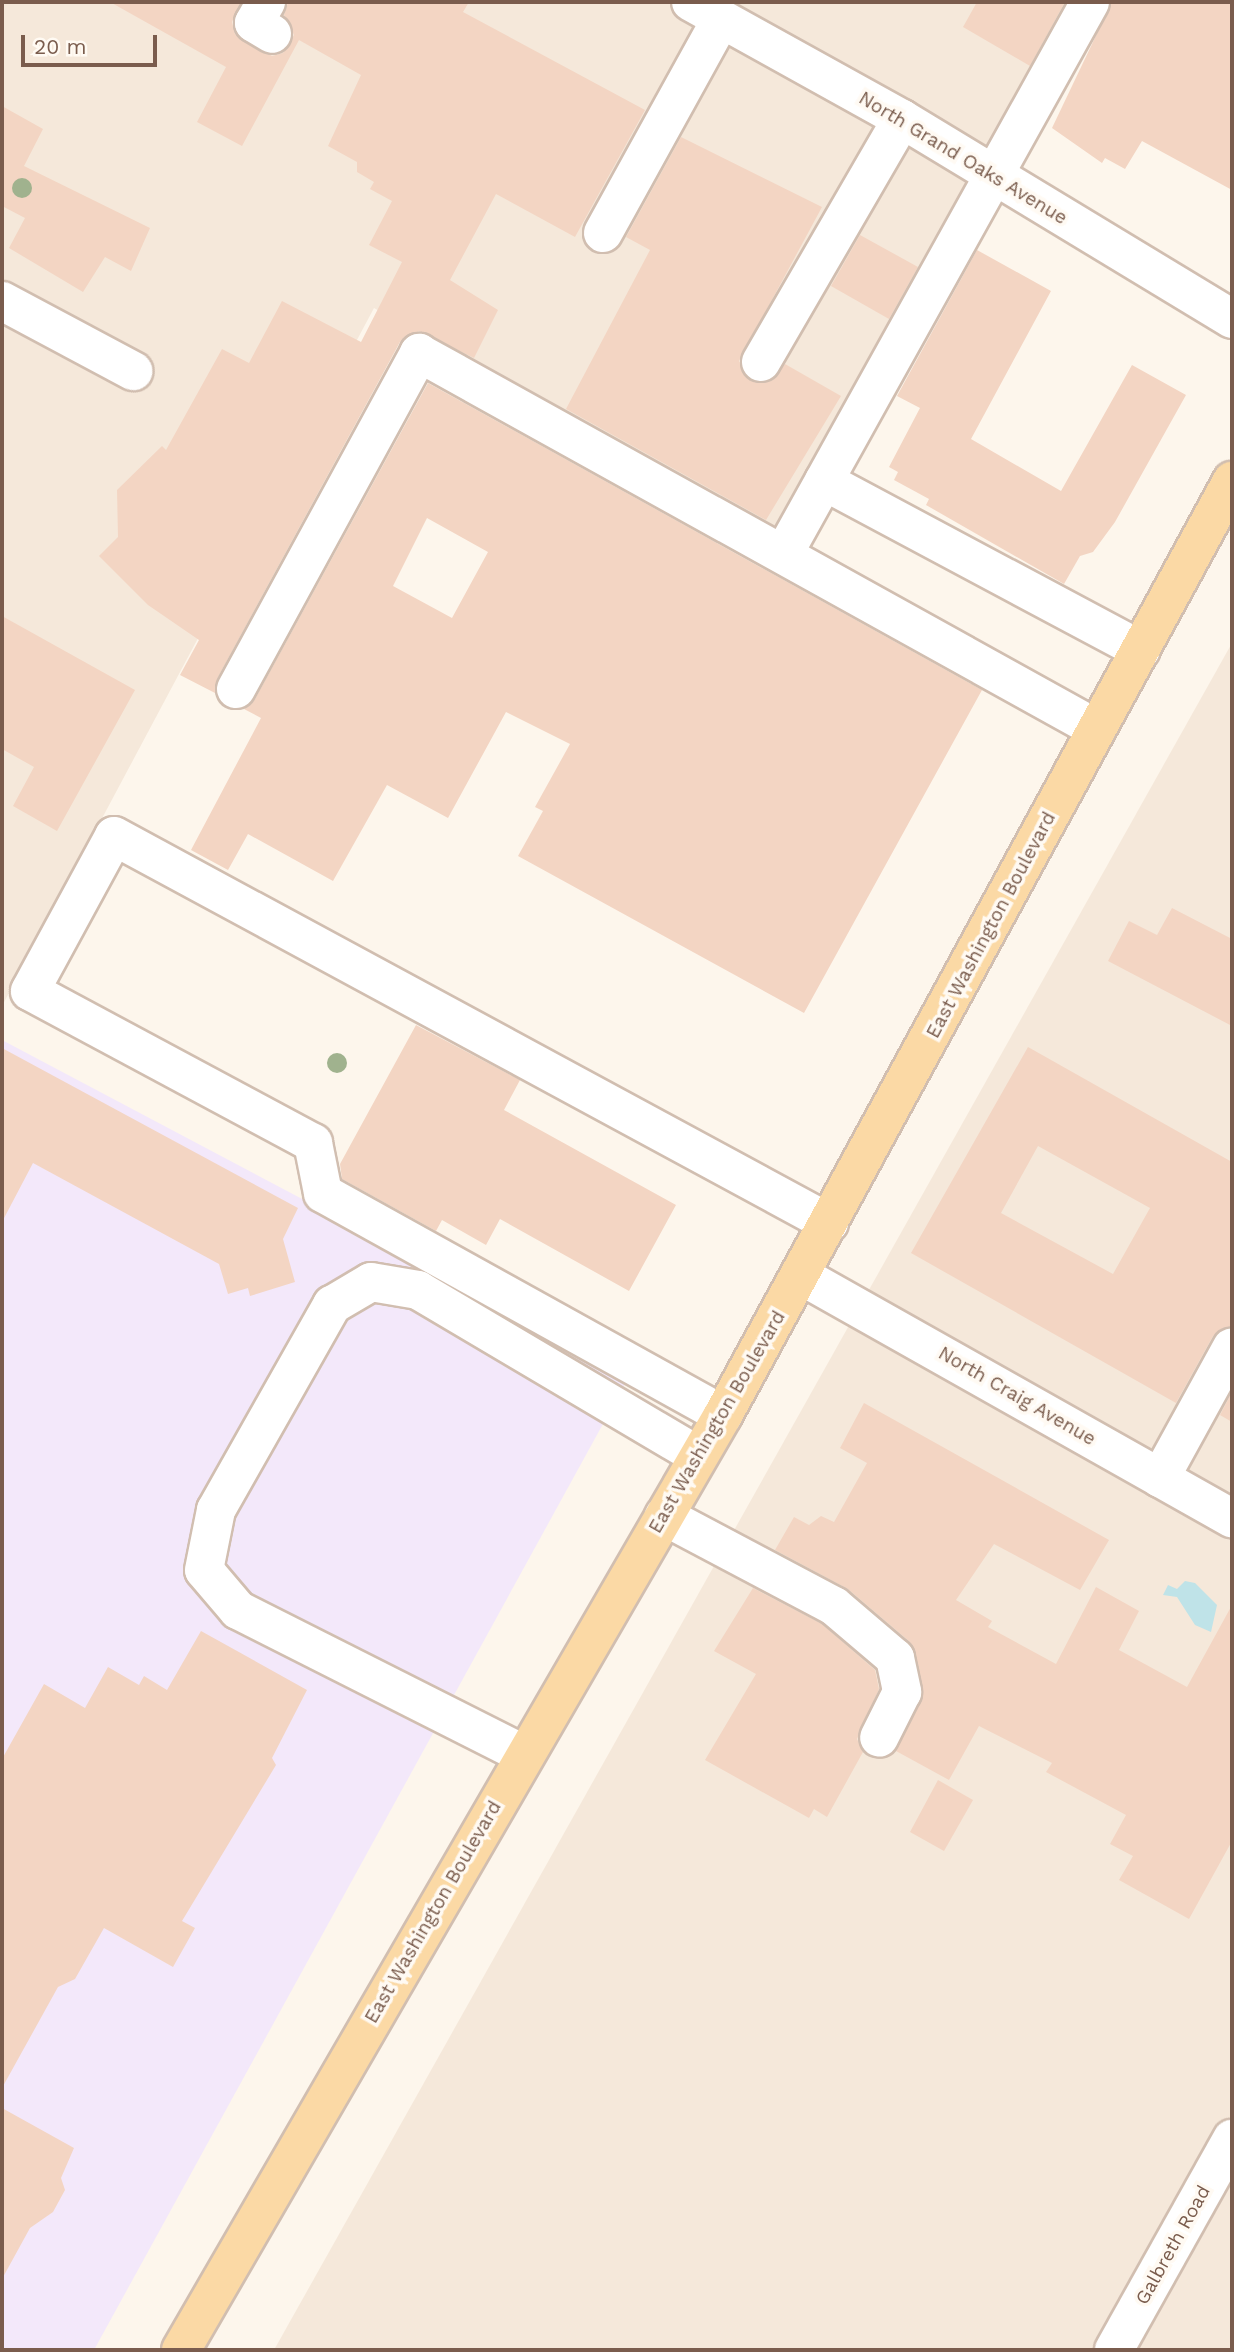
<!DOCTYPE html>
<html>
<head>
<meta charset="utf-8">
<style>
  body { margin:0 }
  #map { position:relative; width:1234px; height:2352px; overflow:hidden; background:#fdf6ec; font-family:"Work Sans",sans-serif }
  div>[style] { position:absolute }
  .residential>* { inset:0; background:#f5e8da }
  .education>* { inset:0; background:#f3e8fa }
  .water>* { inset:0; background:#bfe3e8 }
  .building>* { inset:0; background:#f3d5c3 }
  .roads { filter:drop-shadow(2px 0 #d1beb0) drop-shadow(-2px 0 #d1beb0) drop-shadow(0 2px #d1beb0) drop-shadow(0 -2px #d1beb0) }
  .minor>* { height:38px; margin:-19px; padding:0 19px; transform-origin:19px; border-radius:19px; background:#fff }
  .major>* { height:38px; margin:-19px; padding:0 19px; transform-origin:19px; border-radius:19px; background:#fbd9a5 }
  .trees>* { width:20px; height:20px; margin:-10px; border-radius:50%; background:#a0b28e }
  span { translate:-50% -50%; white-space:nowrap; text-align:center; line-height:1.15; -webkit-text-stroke:7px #fffaf3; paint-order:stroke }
  .street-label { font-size:19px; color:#7a5c4d }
  .frame { position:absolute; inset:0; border:4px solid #7a5c4d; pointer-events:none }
  .scale { position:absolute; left:21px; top:35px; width:136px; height:32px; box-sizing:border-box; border:4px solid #7a5c4d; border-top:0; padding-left:9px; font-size:21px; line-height:24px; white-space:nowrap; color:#7a5c4d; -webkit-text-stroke:5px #fffaf3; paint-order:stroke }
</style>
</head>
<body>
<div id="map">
  <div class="residential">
    <i style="clip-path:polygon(2px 2px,1071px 2px,777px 533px,374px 308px,2px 1006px)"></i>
    <i style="clip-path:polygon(1232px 643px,1232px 2350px,274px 2350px)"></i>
  </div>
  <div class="education">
    <i style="clip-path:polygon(2px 1040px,631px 1373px,94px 2350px,2px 2350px)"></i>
  </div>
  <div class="water">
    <i style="clip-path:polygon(1185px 1581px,1195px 1583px,1217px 1605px,1211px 1632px,1195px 1625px,1177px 1597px,1163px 1595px,1168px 1585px,1177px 1589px)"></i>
  </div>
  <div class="building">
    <i style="clip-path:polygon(110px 2px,241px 2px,232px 22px,235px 34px,272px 56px,283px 53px,294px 35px,284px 15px,288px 2px,469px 2px,463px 12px,645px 110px,575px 237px,496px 194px,450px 280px,498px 310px,474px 358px,419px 331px,400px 342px,217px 679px,215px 693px,180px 675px,199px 640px,148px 605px,99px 556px,118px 537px,117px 490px,162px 446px,166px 450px,222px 349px,249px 363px,282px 301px,361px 342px,402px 262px,369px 245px,392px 201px,370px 189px,374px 182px,357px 172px,357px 162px,328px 146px,361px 75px,299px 40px,242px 146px,197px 122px,226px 67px)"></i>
    <i style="clip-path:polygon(977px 2px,1065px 2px,1030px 66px,963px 27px)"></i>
    <i style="clip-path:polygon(1112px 2px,1232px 2px,1232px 190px,1142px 141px,1125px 169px,1105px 158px,1102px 163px,1052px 128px)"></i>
    <i style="clip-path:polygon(2px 106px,43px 129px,24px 166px,150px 228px,131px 271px,105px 257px,83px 292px,9px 248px,25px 218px,2px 206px)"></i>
    <i style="clip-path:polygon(681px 137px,822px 207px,739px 361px,751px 381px,771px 381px,785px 364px,841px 396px,766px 520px,566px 409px,650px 250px,626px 237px)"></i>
    <i style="clip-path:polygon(860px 235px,918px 267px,889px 319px,831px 286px)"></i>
    <i style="clip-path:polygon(977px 250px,1051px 291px,971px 439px,1061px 491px,1132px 365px,1186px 395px,1115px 522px,1093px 552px,1080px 556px,1064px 584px,926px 505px,929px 499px,894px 480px,898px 472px,889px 467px,920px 408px,897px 396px)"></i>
    <i style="clip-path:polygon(evenodd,428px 383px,982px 690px,804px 1013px,518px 856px,543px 811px,535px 807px,570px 744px,506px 712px,448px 818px,387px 785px,333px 881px,248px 834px,228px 870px,191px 850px,261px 718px,244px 709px,255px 699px,428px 383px,427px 518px,488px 552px,452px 618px,393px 586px,427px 518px)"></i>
    <i style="clip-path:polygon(2px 616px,135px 690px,57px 831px,13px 806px,34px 767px,2px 749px)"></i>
    <i style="clip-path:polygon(1172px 908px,1232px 939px,1232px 1026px,1108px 961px,1129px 921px,1157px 935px)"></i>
    <i style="clip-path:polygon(416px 1025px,520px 1080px,504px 1110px,676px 1205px,629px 1291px,500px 1219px,486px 1245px,442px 1220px,436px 1231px,342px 1179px,340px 1164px)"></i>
    <i style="clip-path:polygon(evenodd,1028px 1047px,1232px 1162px,1232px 1325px,1213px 1336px,1176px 1403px,911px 1253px,1028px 1047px,1038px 1146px,1150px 1208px,1113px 1274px,1001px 1213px,1038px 1146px)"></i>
    <i style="clip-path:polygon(2px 1048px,298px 1208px,283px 1239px,295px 1282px,250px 1296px,248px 1288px,228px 1294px,219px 1264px,33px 1163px,2px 1222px)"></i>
    <i style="clip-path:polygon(1232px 1392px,1232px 1422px,1220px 1415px)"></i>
    <i style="clip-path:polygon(864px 1403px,1109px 1540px,1080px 1590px,994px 1544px,956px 1600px,992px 1621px,988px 1627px,1056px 1664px,1096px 1587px,1139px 1611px,1119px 1650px,1187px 1687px,1232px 1605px,1232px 1841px,1189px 1919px,1119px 1880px,1133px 1856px,1110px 1844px,1126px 1815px,1046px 1772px,1052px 1763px,979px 1726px,949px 1780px,896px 1751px,923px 1688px,910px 1642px,848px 1589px,775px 1550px,794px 1517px,809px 1525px,821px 1516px,834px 1522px,867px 1463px,840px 1448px)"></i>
    <i style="clip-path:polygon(753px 1588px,822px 1624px,875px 1670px,879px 1689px,857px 1739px,863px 1752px,827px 1817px,814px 1809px,809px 1818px,705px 1760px,756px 1674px,714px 1651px)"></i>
    <i style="clip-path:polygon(201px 1631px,307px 1690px,272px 1758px,276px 1765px,182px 1921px,195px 1928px,173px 1967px,104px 1928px,75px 1979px,58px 1987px,2px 2088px,2px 1759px,44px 1684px,85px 1708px,108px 1667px,139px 1685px,144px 1676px,167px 1690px)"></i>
    <i style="clip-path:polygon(938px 1780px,973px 1800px,944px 1851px,910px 1832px)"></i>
    <i style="clip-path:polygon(2px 2108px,74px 2148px,61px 2178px,65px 2190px,53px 2212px,30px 2228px,2px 2279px)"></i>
  </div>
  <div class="roads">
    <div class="minor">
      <i style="left:266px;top:2px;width:24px;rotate:120deg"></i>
      <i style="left:254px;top:23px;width:21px;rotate:31deg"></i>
      <i style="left:691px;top:2px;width:241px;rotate:29deg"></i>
      <i style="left:902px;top:119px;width:386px;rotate:31.2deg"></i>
      <i style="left:603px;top:233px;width:244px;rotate:-61.1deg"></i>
      <i style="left:2px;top:301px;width:149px;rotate:28.1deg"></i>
      <i style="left:761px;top:362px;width:281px;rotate:-59.9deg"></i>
      <i style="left:824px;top:481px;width:359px;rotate:28.1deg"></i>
      <i style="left:784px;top:553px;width:630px;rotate:-60.95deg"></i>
      <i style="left:236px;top:689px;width:383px;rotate:-61.4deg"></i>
      <i style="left:419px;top:353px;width:775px;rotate:29.01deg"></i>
      <i style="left:800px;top:1275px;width:496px;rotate:29.4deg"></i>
      <i style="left:723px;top:1415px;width:457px;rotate:-151deg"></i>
      <i style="left:323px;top:1193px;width:51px;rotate:-101.3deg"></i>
      <i style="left:313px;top:1143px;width:321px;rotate:-151.8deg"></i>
      <i style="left:30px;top:991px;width:176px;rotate:-61.5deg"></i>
      <i style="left:114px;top:836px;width:813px;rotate:28.42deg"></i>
      <i style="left:1160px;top:1478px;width:149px;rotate:-61.2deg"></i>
      <i style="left:664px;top:1516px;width:192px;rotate:27.9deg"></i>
      <i style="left:834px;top:1606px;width:80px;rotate:40.4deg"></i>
      <i style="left:895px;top:1658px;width:35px;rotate:78deg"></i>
      <i style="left:902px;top:1692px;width:51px;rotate:116.6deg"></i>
      <i style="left:523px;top:1754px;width:319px;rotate:-153.2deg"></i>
      <i style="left:238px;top:1610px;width:52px;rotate:-130.4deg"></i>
      <i style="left:204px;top:1570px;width:61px;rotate:-78.7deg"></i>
      <i style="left:216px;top:1510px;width:236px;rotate:-60.5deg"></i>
      <i style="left:332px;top:1305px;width:45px;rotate:-30.5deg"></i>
      <i style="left:371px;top:1282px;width:48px;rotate:9.7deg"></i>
      <i style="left:418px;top:1290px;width:326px;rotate:30.6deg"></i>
      <i style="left:1114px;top:2350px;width:242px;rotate:-60.8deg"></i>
    </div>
    <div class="major">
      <i style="left:181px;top:2350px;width:1081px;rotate:-59.9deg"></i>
      <i style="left:723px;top:1415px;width:1064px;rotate:-61.41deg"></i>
    </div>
  </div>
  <div class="trees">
    <i style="left:22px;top:188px"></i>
    <i style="left:337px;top:1063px"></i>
  </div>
  <div class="street-label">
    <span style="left:963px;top:158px;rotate:31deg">North Grand Oaks Avenue</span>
    <span style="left:991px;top:925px;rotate:-62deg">East Washington Boulevard</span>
    <span style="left:1017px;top:1396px;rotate:30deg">North Craig Avenue</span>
    <span style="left:717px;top:1422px;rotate:-60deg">East Washington Boulevard</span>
    <span style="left:433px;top:1912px;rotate:-60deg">East Washington Boulevard</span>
    <span style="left:1173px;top:2245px;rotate:-61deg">Galbreth Road</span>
  </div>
  <div class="frame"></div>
  <div class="scale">20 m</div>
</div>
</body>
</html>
